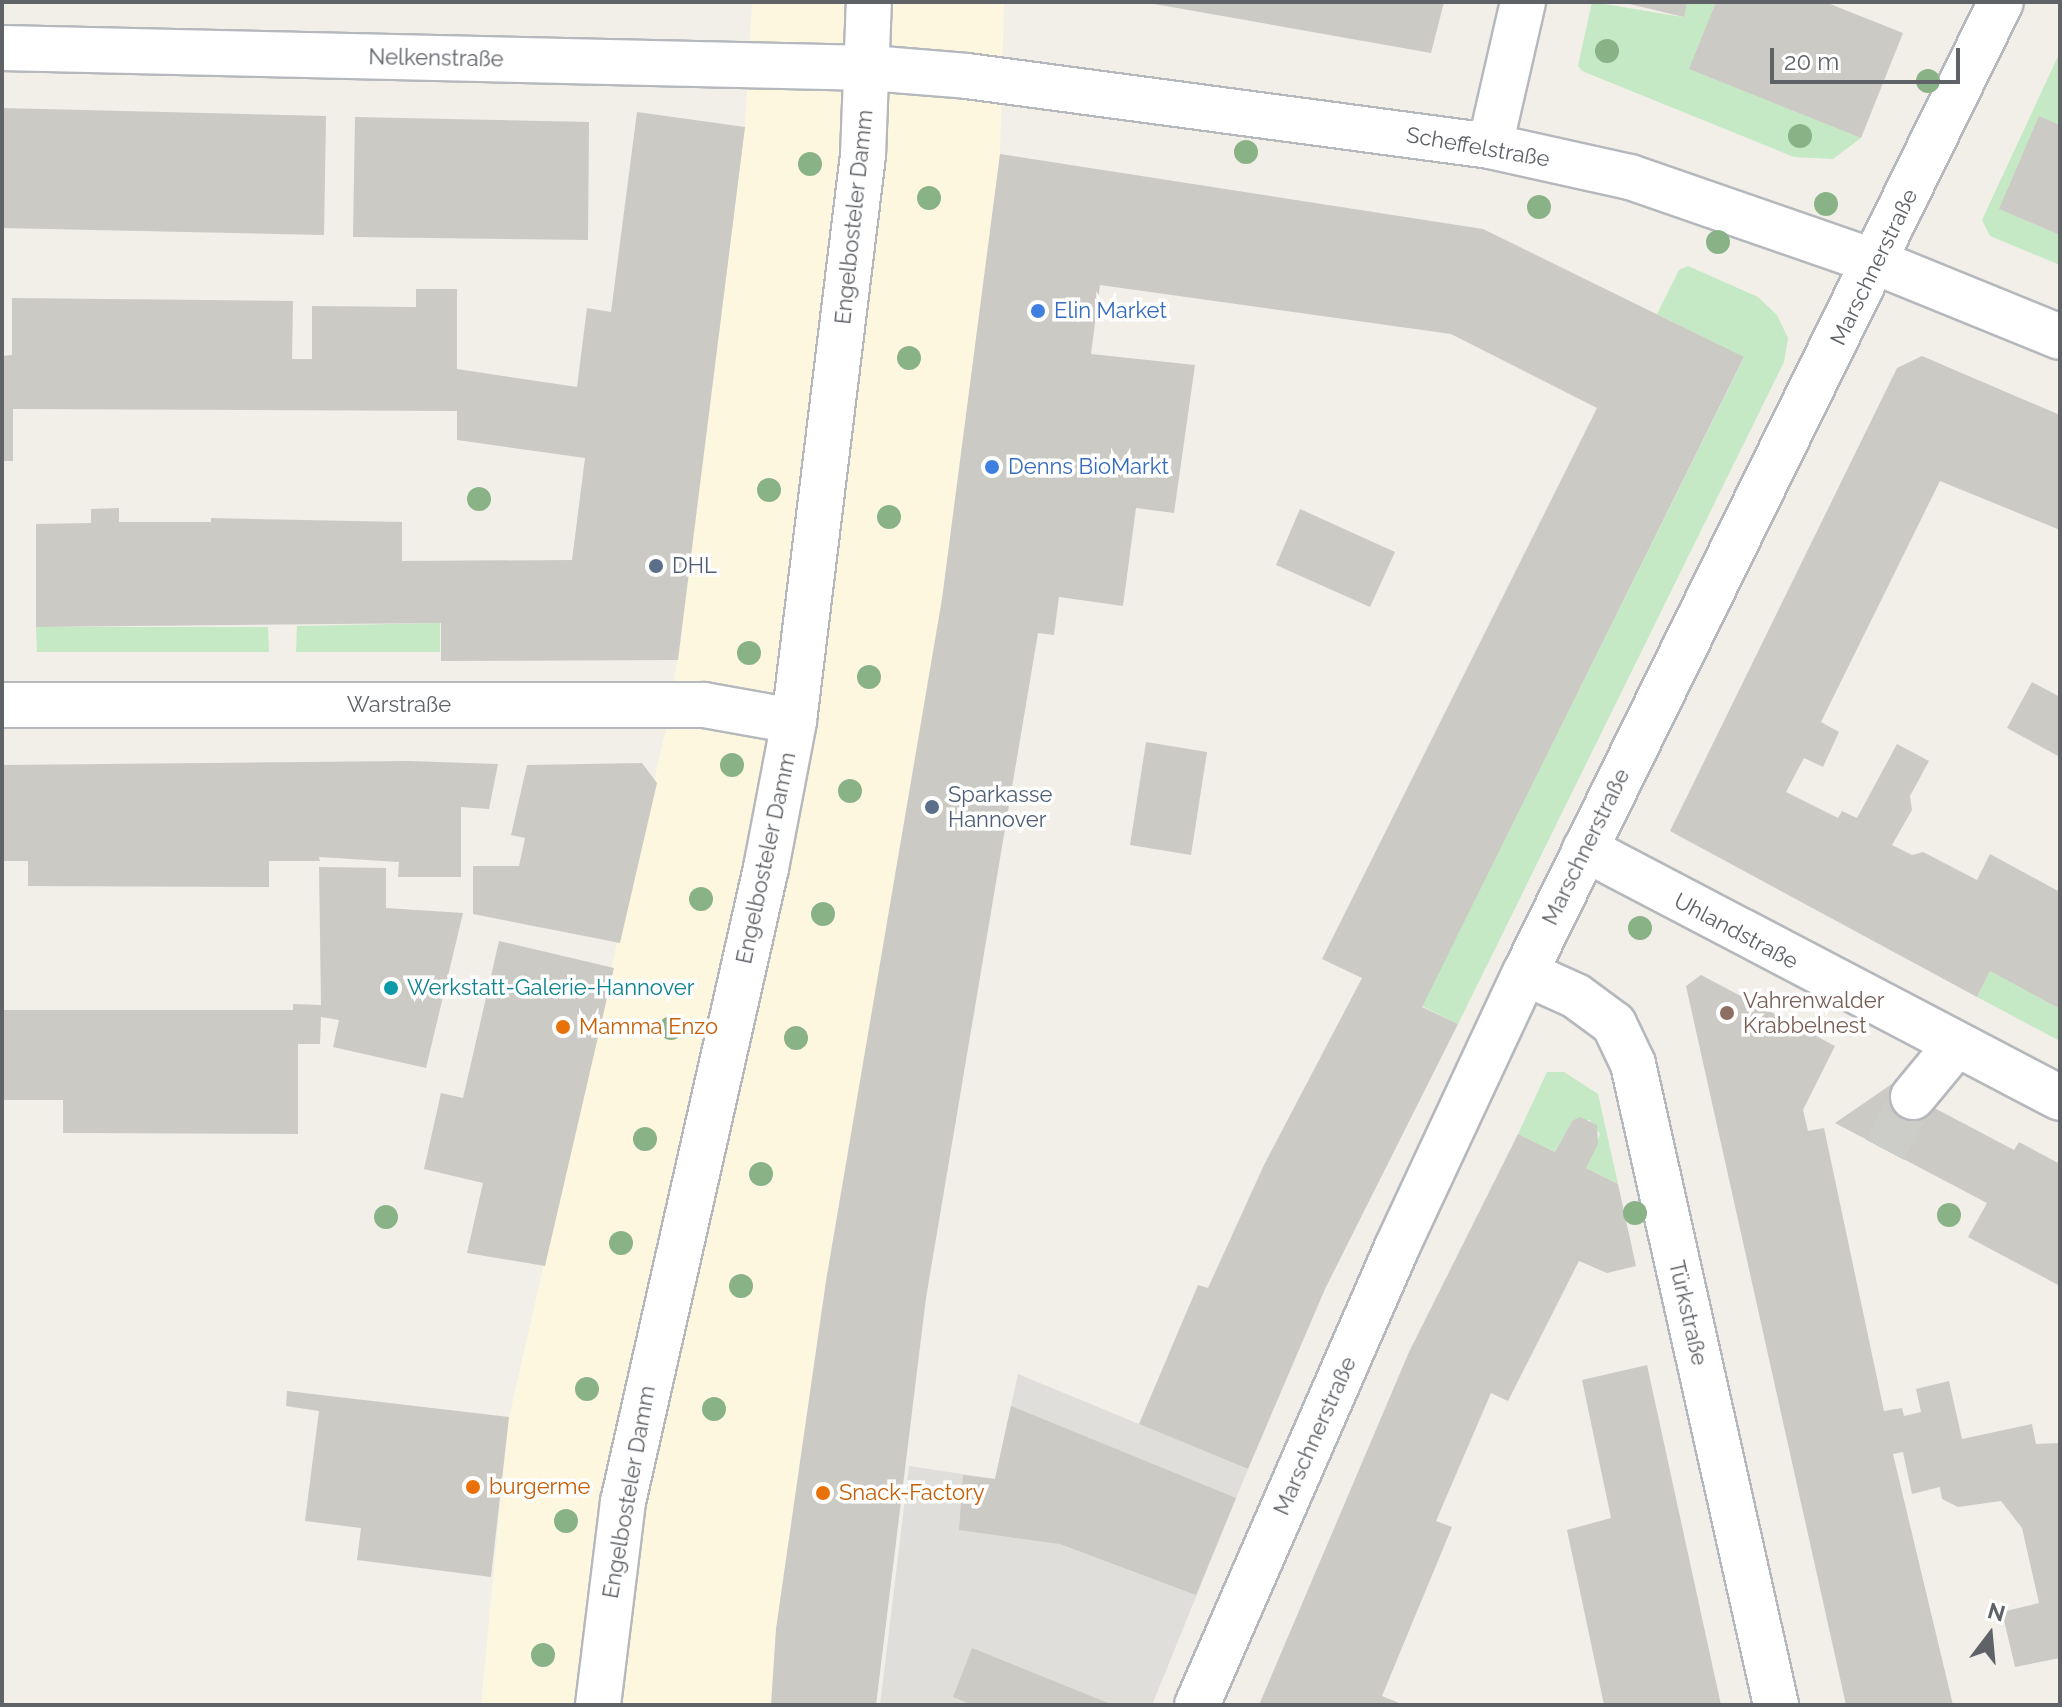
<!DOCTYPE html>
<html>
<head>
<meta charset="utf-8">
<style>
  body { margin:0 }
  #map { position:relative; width:2062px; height:1707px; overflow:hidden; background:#f1efe8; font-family:Raleway,sans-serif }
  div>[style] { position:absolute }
  .commercial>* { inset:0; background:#fef7e0 }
  .industrial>* { inset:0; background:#e0deda }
  .green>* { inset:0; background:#c5e8c5 }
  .building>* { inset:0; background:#cccac5 }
  .minor-tunnel>* { height:44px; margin-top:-22px; transform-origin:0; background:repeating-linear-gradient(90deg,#ccccc8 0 44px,transparent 0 66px) }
  .roads { filter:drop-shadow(2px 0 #b5b8bc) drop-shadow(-2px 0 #b5b8bc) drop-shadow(0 2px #b5b8bc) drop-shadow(0 -2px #b5b8bc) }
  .minor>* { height:44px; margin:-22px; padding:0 22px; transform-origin:22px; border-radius:22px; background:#fff }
  .trees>* { width:24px; height:24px; margin:-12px; border-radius:50%; background:#89b387 }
  .dots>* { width:22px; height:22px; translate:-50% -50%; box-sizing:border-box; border:4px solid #fff; border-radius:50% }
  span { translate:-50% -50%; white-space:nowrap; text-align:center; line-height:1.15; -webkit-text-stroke:7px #fff; paint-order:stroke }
  .street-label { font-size:22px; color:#5f6368 }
  .shop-label { font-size:22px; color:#366cbe }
  .left { translate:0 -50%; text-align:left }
  .service-label { font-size:22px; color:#4e5e75 }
  .culture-label { font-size:22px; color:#0d838f }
  .education-label { font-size:22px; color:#785e54 }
  .food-label { font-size:22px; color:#c56008 }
  .frame { position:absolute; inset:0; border:4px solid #5f6368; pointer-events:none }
  .north { position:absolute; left:1950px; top:1595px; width:80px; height:80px; -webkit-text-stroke:6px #fff; paint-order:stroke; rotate:16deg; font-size:22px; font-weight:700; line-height:32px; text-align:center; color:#5f6368 }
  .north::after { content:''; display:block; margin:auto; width:28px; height:36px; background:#5f6368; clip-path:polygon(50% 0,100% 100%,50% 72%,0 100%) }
  .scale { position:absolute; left:1770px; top:48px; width:190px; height:36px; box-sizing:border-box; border:4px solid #5f6368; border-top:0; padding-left:10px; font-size:24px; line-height:28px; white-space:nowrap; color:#5f6368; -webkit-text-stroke:6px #fff; paint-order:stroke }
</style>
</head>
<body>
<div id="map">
  <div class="commercial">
    <i style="clip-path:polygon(752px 2px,1004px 2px,1000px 154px,942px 599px,826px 1281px,776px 1629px,771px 1705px,481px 1705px,508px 1422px,671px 706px,745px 127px)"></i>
  </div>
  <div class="industrial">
    <i style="clip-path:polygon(1018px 1374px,1248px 1469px,1152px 1705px,880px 1705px,909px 1466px,995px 1479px)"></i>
  </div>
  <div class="green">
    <i style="clip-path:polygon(1592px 2px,1683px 17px,1687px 2px,1716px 2px,1690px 69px,1861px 138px,1833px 159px,1794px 157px,1582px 71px,1578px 66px)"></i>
    <i style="clip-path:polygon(2060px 52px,2060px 125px,2000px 209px,2060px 235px,2060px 265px,1990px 236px,1982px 220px)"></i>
    <i style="clip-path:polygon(1688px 266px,1758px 297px,1777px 315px,1788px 338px,1784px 362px,1458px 1024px,1422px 1006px,1744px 358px,1657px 314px,1679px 270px)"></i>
    <i style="clip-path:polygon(440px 623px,440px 652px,296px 652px,297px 626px)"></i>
    <i style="clip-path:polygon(36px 627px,268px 627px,269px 652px,37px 652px)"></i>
    <i style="clip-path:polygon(1990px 971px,2060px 1009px,2060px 1041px,1977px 997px)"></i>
    <i style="clip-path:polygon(1547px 1072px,1564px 1072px,1598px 1094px,1618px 1184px,1586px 1168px,1600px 1134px,1590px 1120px,1572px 1121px,1555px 1152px,1518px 1134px)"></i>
  </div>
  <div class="building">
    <i style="clip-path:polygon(1143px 2px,1444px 2px,1431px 53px)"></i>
    <i style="clip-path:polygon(1621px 2px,1687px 2px,1684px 17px)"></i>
    <i style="clip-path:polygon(1716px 2px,1825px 2px,1903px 33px,1861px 138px,1689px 69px)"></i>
    <i style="clip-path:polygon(2px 108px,326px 116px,324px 235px,2px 228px)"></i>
    <i style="clip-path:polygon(637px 112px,745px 127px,678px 660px,441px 661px,441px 623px,36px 627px,36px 524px,91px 523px,91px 509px,119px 508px,119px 522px,211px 522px,211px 518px,402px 522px,402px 561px,572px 560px,585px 458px,457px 440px,457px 411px,13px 409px,13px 461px,2px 461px,2px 356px,12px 355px,12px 298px,293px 301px,292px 359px,312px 359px,312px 306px,416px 307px,416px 289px,457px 289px,457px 369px,577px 387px,587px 308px,611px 312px)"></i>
    <i style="clip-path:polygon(2039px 116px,2060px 125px,2060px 235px,1999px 209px)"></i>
    <i style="clip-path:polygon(355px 117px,589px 122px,588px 240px,353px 237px)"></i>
    <i style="clip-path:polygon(1000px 154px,1483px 229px,1744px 357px,1422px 1007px,1458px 1024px,1325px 1289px,1248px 1469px,1139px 1424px,1198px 1285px,1208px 1288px,1264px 1165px,1362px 978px,1322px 959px,1597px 408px,1451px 334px,1100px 285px,1091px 354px,1195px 365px,1174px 513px,1136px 508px,1123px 606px,1059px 597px,1054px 635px,1038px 633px,926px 1298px,876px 1705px,771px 1705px,776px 1629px,826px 1281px,942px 599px)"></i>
    <i style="clip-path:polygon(1922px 356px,2060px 415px,2060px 530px,1940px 481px,1821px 722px,1839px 732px,1823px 767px,1804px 758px,1786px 792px,1838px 818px,1842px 811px,1857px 818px,1897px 744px,1929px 761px,1910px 796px,1912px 810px,1892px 845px,1912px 855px,1923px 852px,1977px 880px,1990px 854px,2060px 892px,2060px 1009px,1990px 971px,1977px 997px,1670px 831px,1897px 368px)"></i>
    <i style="clip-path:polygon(1300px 509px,1395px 552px,1370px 607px,1276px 565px)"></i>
    <i style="clip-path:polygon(2032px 682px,2060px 697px,2060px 757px,2007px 728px)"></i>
    <i style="clip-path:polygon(1146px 742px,1207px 752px,1191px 855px,1130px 845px)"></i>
    <i style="clip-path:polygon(408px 761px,498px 764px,489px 809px,461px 807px,461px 877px,398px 877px,399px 862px,319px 857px,320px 861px,269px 861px,269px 887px,28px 886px,28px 861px,2px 861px,2px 765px)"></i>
    <i style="clip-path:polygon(642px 763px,657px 783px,620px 943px,473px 914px,473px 866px,519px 866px,525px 838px,511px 835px,527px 765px)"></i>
    <i style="clip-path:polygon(319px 867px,386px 868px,386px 908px,463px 913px,426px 1068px,333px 1047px,339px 1020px,321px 1017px,320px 1044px,298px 1044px,298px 1134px,63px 1133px,63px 1100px,2px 1100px,2px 1010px,293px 1010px,293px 1004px,321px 1005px)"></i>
    <i style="clip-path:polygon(499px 941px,614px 968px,545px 1266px,467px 1253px,483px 1183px,424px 1169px,441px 1093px,463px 1098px)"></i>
    <i style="clip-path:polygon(1701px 975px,1835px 1046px,1803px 1110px,1808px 1131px,1824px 1128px,1884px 1411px,1902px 1408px,1904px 1416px,1921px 1412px,1916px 1389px,1949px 1381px,1962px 1439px,2032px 1424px,2036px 1444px,2060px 1443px,2060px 1658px,2015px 1667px,2002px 1612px,2039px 1603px,2022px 1528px,2001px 1501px,1958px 1507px,1942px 1499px,1940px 1487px,1912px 1494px,1903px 1452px,1893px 1454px,1953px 1705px,1846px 1705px,1686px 986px)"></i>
    <i style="clip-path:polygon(1899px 1079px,1904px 1092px,2014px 1150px,2019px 1142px,2060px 1164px,2060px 1286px,1968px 1237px,1987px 1203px,1835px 1123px)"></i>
    <i style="clip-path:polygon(1580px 1117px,1597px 1125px,1598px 1144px,1586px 1168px,1618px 1184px,1636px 1266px,1607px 1273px,1579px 1261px,1508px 1401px,1491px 1393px,1436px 1521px,1452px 1527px,1382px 1696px,1404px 1705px,1259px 1705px,1409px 1352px,1518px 1134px,1555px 1152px,1572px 1121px)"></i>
    <i style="clip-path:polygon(1647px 1365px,1677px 1503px,1721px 1705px,1604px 1705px,1567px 1530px,1611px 1518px,1582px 1380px)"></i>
    <i style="clip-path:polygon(287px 1391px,509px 1417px,491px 1577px,357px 1560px,361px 1528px,305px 1521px,319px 1411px,286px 1406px)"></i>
    <i style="clip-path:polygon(1011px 1406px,1236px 1498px,1196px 1595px,1060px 1544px,959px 1530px,963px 1475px,995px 1479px)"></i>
    <i style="clip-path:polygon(972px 1648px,1113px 1705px,972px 1705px,953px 1697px)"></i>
  </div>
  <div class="minor-tunnel">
    <i style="left:1885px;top:1150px;width:60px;rotate:-62.2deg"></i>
  </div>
  <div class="roads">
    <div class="minor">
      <i style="left:2px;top:48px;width:868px;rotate:1.32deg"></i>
      <i style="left:870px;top:68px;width:97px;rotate:4.7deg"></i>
      <i style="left:967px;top:76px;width:528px;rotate:7.62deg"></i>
      <i style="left:1490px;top:146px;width:143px;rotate:12.5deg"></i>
      <i style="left:1630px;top:177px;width:262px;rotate:19.1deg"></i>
      <i style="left:1878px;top:263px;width:196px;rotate:22.1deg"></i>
      <i style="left:1490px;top:146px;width:148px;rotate:-77.1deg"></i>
      <i style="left:2px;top:705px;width:702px"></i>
      <i style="left:704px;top:705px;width:91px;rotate:10.1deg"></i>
      <i style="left:1585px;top:849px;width:536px;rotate:27.66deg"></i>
      <i style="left:1525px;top:973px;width:56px;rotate:24.3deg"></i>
      <i style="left:1576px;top:996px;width:47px;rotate:36.4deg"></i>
      <i style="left:1614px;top:1024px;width:44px;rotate:64.6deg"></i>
      <i style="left:1633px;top:1064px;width:657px;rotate:77.42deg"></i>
      <i style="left:1913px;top:1097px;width:67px;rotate:-50.4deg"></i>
      <i style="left:598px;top:1705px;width:205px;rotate:-83deg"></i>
      <i style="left:623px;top:1502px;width:650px;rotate:-77.29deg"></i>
      <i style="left:766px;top:868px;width:150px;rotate:-79.2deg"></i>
      <i style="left:794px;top:721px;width:570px;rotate:-83.05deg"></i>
      <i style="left:863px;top:155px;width:153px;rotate:-87.8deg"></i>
      <i style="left:1197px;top:1705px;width:500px;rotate:-66.4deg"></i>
      <i style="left:1397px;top:1247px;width:302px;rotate:-65deg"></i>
      <i style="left:1525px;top:973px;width:1081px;rotate:-63.89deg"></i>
    </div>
  </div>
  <div class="trees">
    <i style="left:1607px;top:51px"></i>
    <i style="left:1928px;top:81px"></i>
    <i style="left:1800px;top:136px"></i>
    <i style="left:1246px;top:152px"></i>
    <i style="left:810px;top:164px"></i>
    <i style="left:929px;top:198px"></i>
    <i style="left:1826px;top:204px"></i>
    <i style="left:1539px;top:207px"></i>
    <i style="left:1718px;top:242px"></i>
    <i style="left:909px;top:358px"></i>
    <i style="left:769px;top:490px"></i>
    <i style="left:479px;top:499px"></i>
    <i style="left:889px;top:517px"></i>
    <i style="left:749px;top:653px"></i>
    <i style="left:869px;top:677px"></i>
    <i style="left:732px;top:765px"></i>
    <i style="left:850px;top:791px"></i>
    <i style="left:701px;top:899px"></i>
    <i style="left:823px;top:914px"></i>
    <i style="left:1640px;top:928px"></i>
    <i style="left:671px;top:1028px"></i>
    <i style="left:796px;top:1038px"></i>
    <i style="left:645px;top:1139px"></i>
    <i style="left:761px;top:1174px"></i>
    <i style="left:1635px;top:1213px"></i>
    <i style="left:1949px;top:1215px"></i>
    <i style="left:386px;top:1217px"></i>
    <i style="left:621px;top:1243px"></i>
    <i style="left:741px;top:1286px"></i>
    <i style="left:587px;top:1389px"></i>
    <i style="left:714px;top:1409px"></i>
    <i style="left:566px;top:1521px"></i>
    <i style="left:543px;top:1655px"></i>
  </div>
  <div class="dots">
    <i style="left:1038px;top:311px;background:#3f7fe0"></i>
    <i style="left:992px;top:467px;background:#3f7fe0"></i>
    <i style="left:656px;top:566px;background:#5c6f8a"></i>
    <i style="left:932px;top:807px;background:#5c6f8a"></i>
    <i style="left:391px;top:988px;background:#0f9aa8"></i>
    <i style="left:1727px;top:1013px;background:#8d6e63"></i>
    <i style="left:563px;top:1027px;background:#e8710a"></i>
    <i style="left:473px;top:1487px;background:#e8710a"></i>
    <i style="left:823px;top:1493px;background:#e8710a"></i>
  </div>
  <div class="street-label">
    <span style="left:436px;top:58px;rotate:1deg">Nelkenstraße</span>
    <span style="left:1478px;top:147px;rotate:10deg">Scheffelstraße</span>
    <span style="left:854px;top:217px;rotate:-84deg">Engelbosteler Damm</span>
    <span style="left:1874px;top:267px;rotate:-64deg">Marschnerstraße</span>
    <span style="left:399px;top:705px">Warstraße</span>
    <span style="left:1586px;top:847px;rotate:-64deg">Marschnerstraße</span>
    <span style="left:766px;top:858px;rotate:-78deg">Engelbosteler Damm</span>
    <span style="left:1736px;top:931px;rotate:28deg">Uhlandstraße</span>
    <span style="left:1688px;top:1313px;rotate:77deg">Türkstraße</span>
    <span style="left:1315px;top:1436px;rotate:-66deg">Marschnerstraße</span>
    <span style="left:629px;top:1492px;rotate:-80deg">Engelbosteler Damm</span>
  </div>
  <div class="shop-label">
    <span class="left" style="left:1054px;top:311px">Elin Market</span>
    <span class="left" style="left:1008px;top:467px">Denns BioMarkt</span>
  </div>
  <div class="service-label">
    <span class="left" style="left:672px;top:566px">DHL</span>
    <span class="left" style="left:948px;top:807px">Sparkasse<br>Hannover</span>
  </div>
  <div class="culture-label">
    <span class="left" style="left:407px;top:988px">Werkstatt-Galerie-Hannover</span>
  </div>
  <div class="education-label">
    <span class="left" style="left:1743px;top:1013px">Vahrenwalder<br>Krabbelnest</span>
  </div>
  <div class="food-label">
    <span class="left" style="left:579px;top:1027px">Mamma Enzo</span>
    <span class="left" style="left:489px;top:1487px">burgerme</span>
    <span class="left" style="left:839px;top:1493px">Snack-Factory</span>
  </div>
  <div class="frame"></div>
  <div class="north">N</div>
  <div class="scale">20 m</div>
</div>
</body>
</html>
